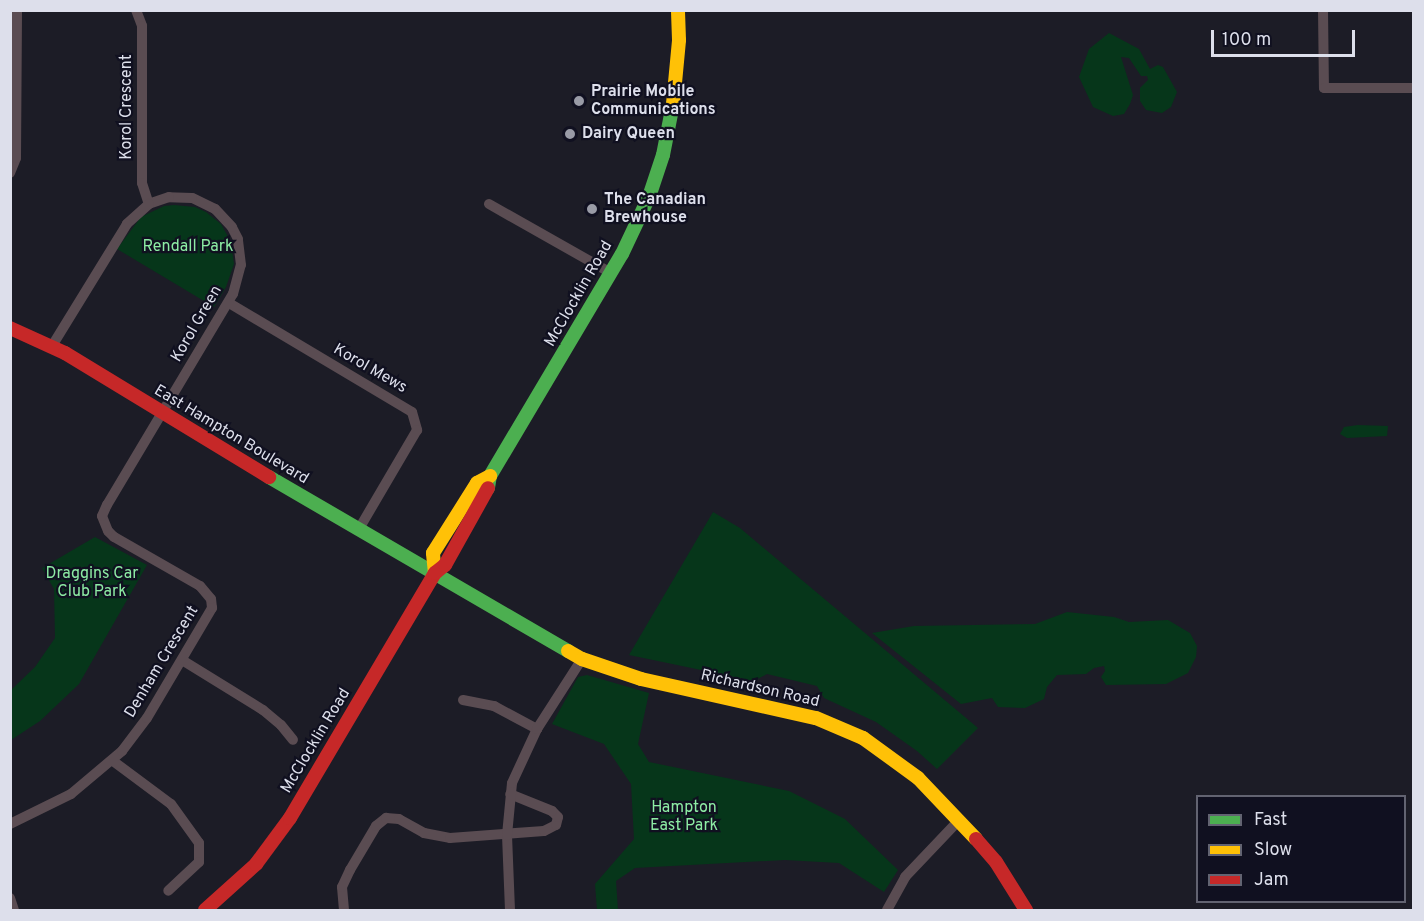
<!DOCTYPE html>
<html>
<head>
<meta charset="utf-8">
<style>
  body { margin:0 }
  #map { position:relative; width:1424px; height:921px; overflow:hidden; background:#1c1c26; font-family:Overpass,sans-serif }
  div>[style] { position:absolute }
  .green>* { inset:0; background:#06361a }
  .street>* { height:10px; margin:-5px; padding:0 5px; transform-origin:5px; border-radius:5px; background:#5a4c52 }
  .fast>* { height:14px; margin:-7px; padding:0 7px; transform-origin:7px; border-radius:7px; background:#4caf50 }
  .slow>* { height:14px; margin:-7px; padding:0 7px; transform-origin:7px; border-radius:7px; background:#ffc107 }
  .jam>* { height:14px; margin:-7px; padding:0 7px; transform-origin:7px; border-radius:7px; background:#c62828 }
  .dots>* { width:16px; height:16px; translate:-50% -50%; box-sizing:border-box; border:3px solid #101020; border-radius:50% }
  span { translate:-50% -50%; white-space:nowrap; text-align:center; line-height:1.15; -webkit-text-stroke:4.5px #101020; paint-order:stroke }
  .poi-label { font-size:16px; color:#dddfeb; font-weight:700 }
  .left { translate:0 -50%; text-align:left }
  .street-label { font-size:16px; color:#dddfeb }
  .park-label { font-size:16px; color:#8deca4 }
  .frame { position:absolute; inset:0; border:12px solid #dddfeb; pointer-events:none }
  .legend { position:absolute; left:1196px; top:795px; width:210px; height:108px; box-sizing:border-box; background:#101020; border:2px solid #626371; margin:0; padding:8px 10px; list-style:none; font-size:18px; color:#dddfeb }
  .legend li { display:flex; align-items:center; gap:12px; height:30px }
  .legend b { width:30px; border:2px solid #626371 }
  .scale { position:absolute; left:1211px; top:30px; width:144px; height:27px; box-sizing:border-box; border:3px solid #dddfeb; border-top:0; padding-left:8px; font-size:18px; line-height:21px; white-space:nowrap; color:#dddfeb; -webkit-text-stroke:4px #101020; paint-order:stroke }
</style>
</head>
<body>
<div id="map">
  <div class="green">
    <i style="clip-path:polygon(1109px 33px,1139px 49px,1150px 69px,1158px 65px,1163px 67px,1177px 92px,1171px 107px,1162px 113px,1146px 110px,1140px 101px,1140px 88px,1148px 80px,1147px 76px,1141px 76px,1129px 58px,1121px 57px,1133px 95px,1130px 104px,1124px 114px,1113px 116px,1093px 107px,1079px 77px,1089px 49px)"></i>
    <i style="clip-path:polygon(174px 205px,195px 207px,206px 212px,221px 224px,231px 242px,234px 264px,226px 287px,214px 307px,117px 249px,141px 217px,164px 206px)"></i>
    <i style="clip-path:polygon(1358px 425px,1388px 426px,1387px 436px,1347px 438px,1340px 434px,1344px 427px)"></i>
    <i style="clip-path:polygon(713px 512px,740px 528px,978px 728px,937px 769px,917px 751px,876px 722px,824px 698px,817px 686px,767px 674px,754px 681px,629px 655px)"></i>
    <i style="clip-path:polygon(95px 537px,147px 565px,79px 684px,40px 721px,11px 740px,11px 690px,35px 667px,55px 638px,54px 589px,42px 568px)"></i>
    <i style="clip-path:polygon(1067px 612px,1114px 617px,1129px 622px,1168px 620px,1190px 633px,1197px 646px,1196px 657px,1188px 673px,1166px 684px,1106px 685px,1101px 677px,1105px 671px,1104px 666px,1094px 668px,1086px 674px,1057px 675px,1047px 687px,1044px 699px,1025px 708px,998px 707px,992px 698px,961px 704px,872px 633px,914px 626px,1035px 624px)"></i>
    <i style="clip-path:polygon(587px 675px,649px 693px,638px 744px,649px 762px,789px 791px,845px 819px,898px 870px,884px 892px,839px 863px,785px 860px,635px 868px,616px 881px,618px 910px,597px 910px,595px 884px,634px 839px,631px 784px,604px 744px,552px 724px,578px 677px)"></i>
  </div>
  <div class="street">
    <i style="left:136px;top:10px;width:17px;rotate:69deg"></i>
    <i style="left:142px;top:26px;width:157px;rotate:90deg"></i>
    <i style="left:142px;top:183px;width:22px;rotate:72deg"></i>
    <i style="left:1323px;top:10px;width:78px;rotate:89.3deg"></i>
    <i style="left:1324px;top:88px;width:90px"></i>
    <i style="left:10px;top:173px;width:16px;rotate:-68deg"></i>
    <i style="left:16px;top:158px;width:148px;rotate:-89.6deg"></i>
    <i style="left:489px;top:204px;width:140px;rotate:29.5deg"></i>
    <i style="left:229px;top:303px;width:213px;rotate:30.8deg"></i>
    <i style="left:412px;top:412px;width:19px;rotate:74deg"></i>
    <i style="left:417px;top:430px;width:115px;rotate:120.4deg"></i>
    <i style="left:182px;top:660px;width:95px;rotate:31.7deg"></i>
    <i style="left:263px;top:710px;width:23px;rotate:40deg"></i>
    <i style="left:281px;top:725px;width:19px;rotate:51deg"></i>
    <i style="left:463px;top:700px;width:32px;rotate:11deg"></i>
    <i style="left:494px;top:706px;width:49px;rotate:28.1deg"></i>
    <i style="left:113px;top:761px;width:72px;rotate:36.6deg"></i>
    <i style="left:171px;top:804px;width:48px;rotate:54.3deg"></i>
    <i style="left:199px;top:843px;width:19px;rotate:90deg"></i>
    <i style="left:199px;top:862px;width:42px;rotate:136.9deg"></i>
    <i style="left:10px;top:824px;width:68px;rotate:-26.2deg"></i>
    <i style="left:71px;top:794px;width:67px;rotate:-40.1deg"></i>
    <i style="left:122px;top:751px;width:41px;rotate:-52.9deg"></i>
    <i style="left:147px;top:718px;width:128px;rotate:-59.4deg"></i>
    <i style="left:212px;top:608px;width:9px;rotate:-96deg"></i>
    <i style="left:211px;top:599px;width:17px;rotate:-130deg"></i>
    <i style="left:200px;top:586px;width:99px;rotate:-150.3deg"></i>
    <i style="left:114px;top:537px;width:8px;rotate:-135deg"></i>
    <i style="left:108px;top:531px;width:16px;rotate:-112deg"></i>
    <i style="left:102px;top:516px;width:12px;rotate:-66deg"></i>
    <i style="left:107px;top:505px;width:246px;rotate:-59.2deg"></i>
    <i style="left:233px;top:294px;width:30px;rotate:-75deg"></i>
    <i style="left:241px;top:265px;width:26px;rotate:-97deg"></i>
    <i style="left:238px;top:239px;width:13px;rotate:-117deg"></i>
    <i style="left:232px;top:227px;width:25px;rotate:-133deg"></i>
    <i style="left:215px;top:209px;width:25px;rotate:-154deg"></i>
    <i style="left:192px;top:198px;width:23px;rotate:-178deg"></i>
    <i style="left:169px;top:197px;width:21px;rotate:161deg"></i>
    <i style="left:149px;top:204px;width:30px;rotate:138deg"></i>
    <i style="left:127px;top:224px;width:143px;rotate:121.6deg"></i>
    <i style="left:10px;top:898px;width:13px;rotate:72deg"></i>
    <i style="left:344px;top:910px;width:23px;rotate:-95deg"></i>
    <i style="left:342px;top:887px;width:19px;rotate:-65deg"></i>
    <i style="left:350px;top:870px;width:51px;rotate:-59.4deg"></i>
    <i style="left:376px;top:826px;width:13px;rotate:-39deg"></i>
    <i style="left:386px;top:818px;width:13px;rotate:4deg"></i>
    <i style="left:399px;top:819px;width:29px;rotate:29deg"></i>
    <i style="left:424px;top:833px;width:26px;rotate:11deg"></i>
    <i style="left:450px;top:838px;width:94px;rotate:-4.3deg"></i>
    <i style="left:544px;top:831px;width:13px;rotate:-27deg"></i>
    <i style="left:556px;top:825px;width:8px;rotate:-76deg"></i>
    <i style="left:558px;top:817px;width:8px;rotate:-135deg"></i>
    <i style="left:552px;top:811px;width:45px;rotate:-158deg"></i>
    <i style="left:510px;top:910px;width:75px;rotate:-92.3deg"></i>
    <i style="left:507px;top:835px;width:52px;rotate:-84.5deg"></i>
    <i style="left:512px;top:783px;width:60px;rotate:-65.2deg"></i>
    <i style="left:537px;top:729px;width:83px;rotate:-57.3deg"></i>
    <i style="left:887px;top:910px;width:38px;rotate:-61deg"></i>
    <i style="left:905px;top:877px;width:79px;rotate:-46.5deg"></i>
  </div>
  <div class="fast">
    <i style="left:269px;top:477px;width:346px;rotate:30.2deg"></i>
    <i style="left:488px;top:488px;width:12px;rotate:-81deg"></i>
    <i style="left:490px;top:476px;width:258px;rotate:-59.3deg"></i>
    <i style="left:622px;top:254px;width:63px;rotate:-64.7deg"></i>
    <i style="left:649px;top:197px;width:44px;rotate:-71.6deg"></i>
    <i style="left:663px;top:155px;width:52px;rotate:-78.9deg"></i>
  </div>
  <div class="slow">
    <i style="left:673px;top:104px;width:64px;rotate:-84.6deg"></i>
    <i style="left:679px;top:40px;width:30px;rotate:-92deg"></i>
    <i style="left:435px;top:573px;width:20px;rotate:-96deg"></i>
    <i style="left:433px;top:553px;width:83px;rotate:-57.8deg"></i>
    <i style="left:477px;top:483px;width:15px;rotate:-28deg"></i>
    <i style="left:568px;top:651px;width:16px;rotate:30deg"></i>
    <i style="left:582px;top:659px;width:62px;rotate:18.7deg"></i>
    <i style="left:641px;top:679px;width:179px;rotate:12.6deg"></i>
    <i style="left:816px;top:718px;width:51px;rotate:23.1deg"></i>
    <i style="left:863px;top:738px;width:68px;rotate:36deg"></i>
    <i style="left:918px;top:778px;width:84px;rotate:46.4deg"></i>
  </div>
  <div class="jam">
    <i style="left:10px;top:328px;width:60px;rotate:24.4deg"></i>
    <i style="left:65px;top:353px;width:239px;rotate:31.3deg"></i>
    <i style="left:976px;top:839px;width:30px;rotate:49deg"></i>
    <i style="left:996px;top:862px;width:57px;rotate:58deg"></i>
    <i style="left:205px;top:910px;width:69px;rotate:-42deg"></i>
    <i style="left:256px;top:864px;width:57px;rotate:-53.5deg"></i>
    <i style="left:290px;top:818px;width:285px;rotate:-59.4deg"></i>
    <i style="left:435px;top:573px;width:13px;rotate:-39deg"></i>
    <i style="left:445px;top:565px;width:88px;rotate:-60.8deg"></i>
  </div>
  <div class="dots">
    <i style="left:579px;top:101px;background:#999ba6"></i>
    <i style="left:570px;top:134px;background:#999ba6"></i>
    <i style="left:592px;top:209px;background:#999ba6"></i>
  </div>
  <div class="poi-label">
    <span class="left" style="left:591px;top:101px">Prairie Mobile<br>Communications</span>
    <span class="left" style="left:582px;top:134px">Dairy Queen</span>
    <span class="left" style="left:604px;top:209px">The Canadian<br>Brewhouse</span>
  </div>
  <div class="street-label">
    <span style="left:127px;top:107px;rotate:-90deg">Korol Crescent</span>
    <span style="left:579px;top:294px;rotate:-60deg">McClocklin Road</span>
    <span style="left:197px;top:324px;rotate:-60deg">Korol Green</span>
    <span style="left:370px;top:369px;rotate:30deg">Korol Mews</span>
    <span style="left:231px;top:435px;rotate:31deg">East Hampton Boulevard</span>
    <span style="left:162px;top:662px;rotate:-59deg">Denham Crescent</span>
    <span style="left:760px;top:689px;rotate:13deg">Richardson Road</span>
    <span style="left:316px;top:741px;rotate:-59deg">McClocklin Road</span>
  </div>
  <div class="park-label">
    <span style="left:188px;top:247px">Rendall Park</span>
    <span style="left:92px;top:583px">Draggins Car<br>Club Park</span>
    <span style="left:684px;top:817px">Hampton<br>East Park</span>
  </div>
  <div class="frame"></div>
  <ul class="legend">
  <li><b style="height:8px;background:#4caf50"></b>Fast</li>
  <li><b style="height:8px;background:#ffc107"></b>Slow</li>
  <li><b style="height:8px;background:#c62828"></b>Jam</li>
  </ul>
  <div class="scale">100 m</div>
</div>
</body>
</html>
